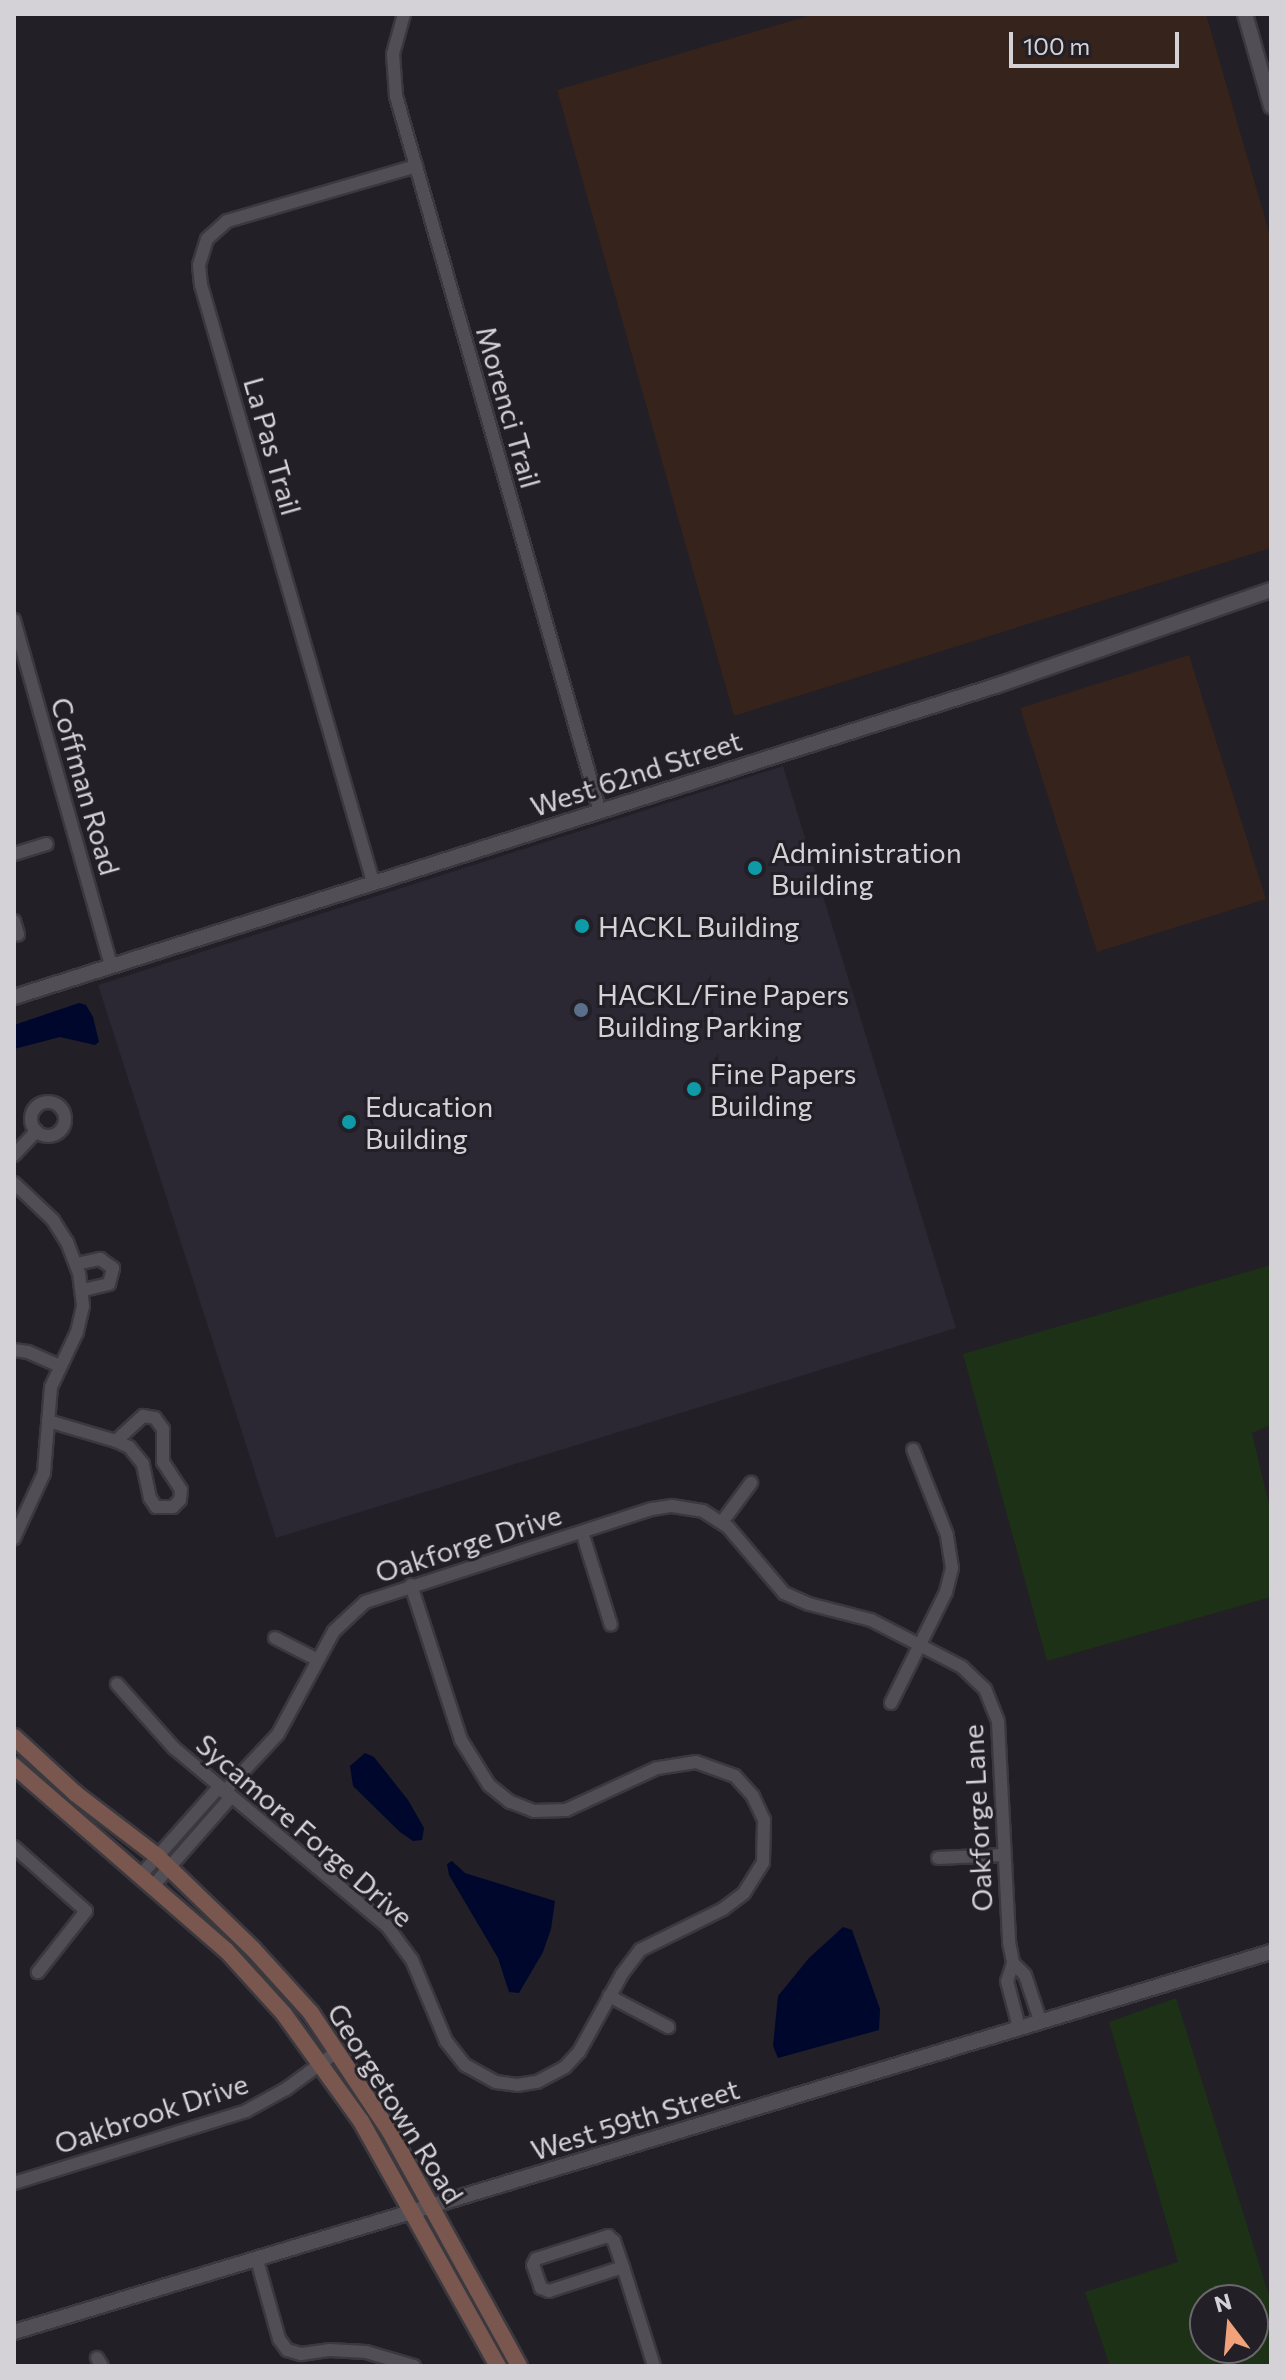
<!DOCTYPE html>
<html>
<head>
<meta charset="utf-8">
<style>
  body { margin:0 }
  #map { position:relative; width:1285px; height:2380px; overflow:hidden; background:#221f26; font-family:Commissioner,sans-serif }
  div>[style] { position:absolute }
  .built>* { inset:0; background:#2b2733 }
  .industrial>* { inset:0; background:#35231c }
  .green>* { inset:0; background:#1c3116 }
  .water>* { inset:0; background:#00072d }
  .roads { filter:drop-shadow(2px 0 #3b393f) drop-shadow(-2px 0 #3b393f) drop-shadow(0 2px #3b393f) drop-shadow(0 -2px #3b393f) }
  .minor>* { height:12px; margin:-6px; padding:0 6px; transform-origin:6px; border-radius:6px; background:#514e55 }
  .minor>.ring { margin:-6px; padding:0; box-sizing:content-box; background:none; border:12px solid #514e55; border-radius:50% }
  .tertiary>* { height:14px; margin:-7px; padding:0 7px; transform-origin:7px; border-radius:7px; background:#514e55 }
  .secondary>* { height:16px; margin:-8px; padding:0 8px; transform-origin:8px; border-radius:8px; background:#79574e }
  .dots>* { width:22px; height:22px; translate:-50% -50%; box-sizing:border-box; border:4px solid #221f26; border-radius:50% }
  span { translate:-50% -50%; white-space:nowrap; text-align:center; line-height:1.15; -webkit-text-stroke:6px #221f26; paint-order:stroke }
  .street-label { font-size:28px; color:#d4d2d6 }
  .poi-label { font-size:28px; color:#d4d2d6 }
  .left { translate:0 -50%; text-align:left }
  .frame { position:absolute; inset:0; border:16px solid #d4d2d6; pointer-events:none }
  .north { position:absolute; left:1189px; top:2284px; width:80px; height:80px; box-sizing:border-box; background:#221f26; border:2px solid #69676c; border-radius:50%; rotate:344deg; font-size:22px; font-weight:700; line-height:32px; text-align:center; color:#d4d2d6 }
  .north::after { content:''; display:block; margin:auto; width:28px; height:36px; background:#f1a27b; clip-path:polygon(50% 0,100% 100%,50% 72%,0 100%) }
  .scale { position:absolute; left:1009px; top:32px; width:170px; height:36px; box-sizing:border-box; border:4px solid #d4d2d6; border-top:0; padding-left:10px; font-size:24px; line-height:28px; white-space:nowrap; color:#d4d2d6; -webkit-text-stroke:6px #221f26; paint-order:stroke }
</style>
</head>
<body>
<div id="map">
  <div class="built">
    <i style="clip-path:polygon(783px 766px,956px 1328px,276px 1538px,98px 985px)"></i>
  </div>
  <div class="industrial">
    <i style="clip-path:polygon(814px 14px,1206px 14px,1271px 239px,1271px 548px,734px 716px,557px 90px)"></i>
    <i style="clip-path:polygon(1189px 655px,1266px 899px,1097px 952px,1020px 708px)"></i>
  </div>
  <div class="green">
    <i style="clip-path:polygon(1271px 1265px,1271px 1425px,1252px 1433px,1271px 1513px,1271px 1597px,1047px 1661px,963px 1354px)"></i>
    <i style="clip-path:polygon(evenodd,1176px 1998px,1271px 2302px,1271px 2366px,1110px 2366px,1085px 2292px,1178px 2262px,1109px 2022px,1176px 1998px,1205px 2300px,1253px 2300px,1253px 2348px,1205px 2348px,1205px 2300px)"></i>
  </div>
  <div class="water">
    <i style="clip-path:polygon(79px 1003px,86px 1005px,93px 1017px,99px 1042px,95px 1045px,60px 1037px,14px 1049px,14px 1025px)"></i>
    <i style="clip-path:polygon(365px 1753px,374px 1757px,408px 1800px,424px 1828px,422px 1840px,413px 1841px,400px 1832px,353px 1786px,350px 1766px)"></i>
    <i style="clip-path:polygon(452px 1861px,465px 1873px,555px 1901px,551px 1929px,543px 1952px,519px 1993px,509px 1992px,498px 1958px,449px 1875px,447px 1864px)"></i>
    <i style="clip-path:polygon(843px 1927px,852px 1930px,880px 2009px,879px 2030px,778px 2058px,773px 2046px,778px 1996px,809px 1958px)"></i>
  </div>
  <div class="roads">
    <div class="minor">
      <i style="left:404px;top:14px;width:41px;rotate:105.4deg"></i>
      <i style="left:393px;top:54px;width:42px;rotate:85.9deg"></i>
      <i style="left:396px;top:96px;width:744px;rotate:74.1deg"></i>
      <i style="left:14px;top:620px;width:359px;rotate:74.3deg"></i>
      <i style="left:14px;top:854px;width:34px;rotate:-17deg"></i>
      <i style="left:373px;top:882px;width:621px;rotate:-106.07deg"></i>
      <i style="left:201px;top:285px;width:20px;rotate:-96deg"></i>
      <i style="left:199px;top:265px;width:27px;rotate:-73deg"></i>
      <i style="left:207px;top:239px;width:27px;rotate:-42deg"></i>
      <i style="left:227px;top:221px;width:197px;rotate:-16.2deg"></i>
      <i style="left:14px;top:921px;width:14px;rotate:73deg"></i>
      <i class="ring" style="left:31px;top:1102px;width:22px;height:22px"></i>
      <i style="left:14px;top:1155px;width:33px;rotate:-47deg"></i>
      <i style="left:14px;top:1183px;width:54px;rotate:43.5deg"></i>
      <i style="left:53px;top:1220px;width:26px;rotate:58deg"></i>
      <i style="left:67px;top:1242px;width:33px;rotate:69deg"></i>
      <i style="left:79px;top:1273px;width:33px;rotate:83deg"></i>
      <i style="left:83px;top:1306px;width:27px;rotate:103deg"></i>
      <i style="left:77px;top:1332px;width:61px;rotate:115.3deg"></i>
      <i style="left:51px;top:1387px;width:86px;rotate:94.7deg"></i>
      <i style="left:44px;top:1473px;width:72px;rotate:114.8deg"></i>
      <i style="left:76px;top:1264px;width:25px;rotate:-12deg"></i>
      <i style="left:100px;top:1259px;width:16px;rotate:35deg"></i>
      <i style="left:113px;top:1268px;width:16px;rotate:104deg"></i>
      <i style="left:109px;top:1284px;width:28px;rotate:167deg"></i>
      <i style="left:14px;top:1350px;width:14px;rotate:8deg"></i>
      <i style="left:28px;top:1352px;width:34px;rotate:24deg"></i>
      <i style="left:143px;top:1416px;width:12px;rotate:9deg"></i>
      <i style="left:155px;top:1418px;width:14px;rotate:54deg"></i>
      <i style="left:163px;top:1429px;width:33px;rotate:90deg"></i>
      <i style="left:163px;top:1462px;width:33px;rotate:57deg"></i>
      <i style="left:181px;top:1490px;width:10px;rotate:96deg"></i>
      <i style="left:180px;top:1500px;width:10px;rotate:135deg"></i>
      <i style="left:173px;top:1507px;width:17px;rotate:180deg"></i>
      <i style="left:156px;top:1507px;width:11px;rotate:-124deg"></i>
      <i style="left:150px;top:1498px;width:35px;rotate:-102deg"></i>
      <i style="left:143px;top:1464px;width:22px;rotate:-129deg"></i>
      <i style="left:129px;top:1447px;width:14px;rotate:-155deg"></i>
      <i style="left:116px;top:1441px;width:37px;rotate:-43deg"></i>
      <i style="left:48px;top:1421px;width:71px;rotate:16.4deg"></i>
      <i style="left:722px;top:1522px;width:49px;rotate:-53.4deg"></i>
      <i style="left:582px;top:1532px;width:97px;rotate:72.7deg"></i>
      <i style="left:275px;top:1638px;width:48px;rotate:27.1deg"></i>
      <i style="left:117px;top:1684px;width:86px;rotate:48.3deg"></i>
      <i style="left:174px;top:1748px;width:278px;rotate:39.9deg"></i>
      <i style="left:387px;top:1926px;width:42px;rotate:53.7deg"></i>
      <i style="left:412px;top:1960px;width:88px;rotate:67.2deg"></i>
      <i style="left:446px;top:2041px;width:31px;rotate:52deg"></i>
      <i style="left:465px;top:2065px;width:35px;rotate:29deg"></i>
      <i style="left:496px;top:2082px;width:21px;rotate:8deg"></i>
      <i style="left:517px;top:2085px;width:20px;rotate:-9deg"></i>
      <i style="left:537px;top:2082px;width:32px;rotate:-28deg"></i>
      <i style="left:565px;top:2067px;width:21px;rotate:-47deg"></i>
      <i style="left:579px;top:2052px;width:89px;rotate:-61.1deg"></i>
      <i style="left:622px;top:1974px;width:30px;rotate:-53deg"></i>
      <i style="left:640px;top:1950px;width:93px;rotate:-26.3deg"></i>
      <i style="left:723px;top:1909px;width:26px;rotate:-37deg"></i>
      <i style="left:744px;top:1893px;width:36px;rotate:-58deg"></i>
      <i style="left:763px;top:1862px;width:42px;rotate:-88.6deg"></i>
      <i style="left:764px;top:1820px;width:26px;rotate:-115deg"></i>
      <i style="left:753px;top:1796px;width:27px;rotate:-132deg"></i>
      <i style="left:735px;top:1776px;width:41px;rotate:-160.3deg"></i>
      <i style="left:696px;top:1762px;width:39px;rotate:171deg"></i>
      <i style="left:657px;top:1768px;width:100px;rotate:155.2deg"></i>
      <i style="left:566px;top:1810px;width:32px;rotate:178deg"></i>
      <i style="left:534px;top:1811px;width:26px;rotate:-159deg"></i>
      <i style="left:510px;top:1802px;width:27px;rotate:-141deg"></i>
      <i style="left:489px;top:1785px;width:53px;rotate:-121.9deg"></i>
      <i style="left:461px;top:1740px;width:163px;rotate:-107.9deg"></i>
      <i style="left:891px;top:1703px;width:124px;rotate:-63.6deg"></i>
      <i style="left:946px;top:1592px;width:25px;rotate:-76deg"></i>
      <i style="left:952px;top:1568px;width:33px;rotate:-99deg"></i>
      <i style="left:947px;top:1535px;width:92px;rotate:-111.6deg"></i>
      <i style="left:224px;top:1792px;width:79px;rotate:-47deg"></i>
      <i style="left:278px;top:1734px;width:117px;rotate:-61.5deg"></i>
      <i style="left:334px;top:1631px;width:42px;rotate:-43.1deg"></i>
      <i style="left:365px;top:1602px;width:302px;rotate:-18deg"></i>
      <i style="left:652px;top:1509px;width:20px;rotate:-9deg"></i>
      <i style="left:672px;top:1506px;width:31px;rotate:9deg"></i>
      <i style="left:703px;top:1511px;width:30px;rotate:33deg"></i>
      <i style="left:728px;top:1527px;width:87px;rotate:49.7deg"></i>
      <i style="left:784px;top:1593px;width:27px;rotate:24deg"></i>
      <i style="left:809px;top:1604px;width:64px;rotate:14.5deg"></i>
      <i style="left:871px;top:1620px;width:102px;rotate:27.3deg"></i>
      <i style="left:962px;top:1667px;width:32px;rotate:44deg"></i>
      <i style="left:985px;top:1689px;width:35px;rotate:68deg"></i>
      <i style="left:998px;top:1722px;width:220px;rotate:87.1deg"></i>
      <i style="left:1009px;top:1942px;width:21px;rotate:79deg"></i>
      <i style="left:1013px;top:1963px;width:17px;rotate:45deg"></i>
      <i style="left:1025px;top:1975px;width:47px;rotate:71.6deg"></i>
      <i style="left:14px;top:1847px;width:96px;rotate:41.6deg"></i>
      <i style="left:86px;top:1911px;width:78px;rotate:128.2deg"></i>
      <i style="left:938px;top:1858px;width:66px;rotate:-2.6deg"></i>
      <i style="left:141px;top:1875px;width:118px;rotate:-48.4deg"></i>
      <i style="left:153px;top:1886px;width:118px;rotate:-48.8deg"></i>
      <i style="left:1013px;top:1963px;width:19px;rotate:108deg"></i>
      <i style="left:1007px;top:1981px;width:48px;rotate:75.4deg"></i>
      <i style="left:609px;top:1996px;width:67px;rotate:27.7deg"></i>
      <i style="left:14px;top:2183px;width:243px;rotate:-17.2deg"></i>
      <i style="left:246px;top:2111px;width:46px;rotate:-28.8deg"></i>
      <i style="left:286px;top:2089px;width:64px;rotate:-36.2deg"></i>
      <i style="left:608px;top:2236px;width:8px;rotate:40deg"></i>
      <i style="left:614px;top:2241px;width:28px;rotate:71deg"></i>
      <i style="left:623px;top:2267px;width:78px;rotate:162deg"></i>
      <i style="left:549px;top:2291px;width:9px;rotate:-159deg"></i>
      <i style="left:541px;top:2288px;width:24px;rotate:-109deg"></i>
      <i style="left:533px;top:2265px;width:7px;rotate:-63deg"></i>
      <i style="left:536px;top:2259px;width:76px;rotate:-17.7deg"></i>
      <i style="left:257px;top:2260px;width:82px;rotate:74.4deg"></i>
      <i style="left:279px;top:2339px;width:14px;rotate:54deg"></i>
      <i style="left:287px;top:2350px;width:15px;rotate:16deg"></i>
      <i style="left:301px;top:2354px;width:28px;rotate:-8deg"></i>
      <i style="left:329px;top:2350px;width:37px;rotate:3deg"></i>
      <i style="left:366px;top:2352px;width:50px;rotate:16.3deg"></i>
      <i style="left:623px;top:2267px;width:104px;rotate:72.6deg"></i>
      <i style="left:97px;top:2358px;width:9px;rotate:58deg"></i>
    </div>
    <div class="tertiary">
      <i style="left:1245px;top:14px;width:96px;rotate:74.2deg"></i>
      <i style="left:14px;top:997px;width:1029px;rotate:-17.59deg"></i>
      <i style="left:995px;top:686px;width:292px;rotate:-19.2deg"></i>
      <i style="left:14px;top:2332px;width:1313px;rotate:-16.82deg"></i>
    </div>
    <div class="secondary">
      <i style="left:14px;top:1737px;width:84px;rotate:42.6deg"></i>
      <i style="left:76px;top:1794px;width:102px;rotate:37.4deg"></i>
      <i style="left:157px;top:1856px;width:134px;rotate:44.1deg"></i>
      <i style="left:253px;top:1949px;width:86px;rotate:47.8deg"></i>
      <i style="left:311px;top:2013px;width:143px;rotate:56.4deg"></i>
      <i style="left:390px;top:2132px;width:267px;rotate:61.1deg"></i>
      <i style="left:14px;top:1766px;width:281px;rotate:41deg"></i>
      <i style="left:226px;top:1950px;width:86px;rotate:47.8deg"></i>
      <i style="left:284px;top:2014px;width:132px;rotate:54.3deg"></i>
      <i style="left:361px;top:2121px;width:281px;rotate:60.8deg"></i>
    </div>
  </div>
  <div class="dots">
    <i style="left:755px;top:868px;background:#0f9aa8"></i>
    <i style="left:582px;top:926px;background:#0f9aa8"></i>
    <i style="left:581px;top:1010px;background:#5c6f8a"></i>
    <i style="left:694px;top:1089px;background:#0f9aa8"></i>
    <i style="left:349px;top:1122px;background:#0f9aa8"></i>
  </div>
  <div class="street-label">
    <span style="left:509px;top:407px;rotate:74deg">Morenci Trail</span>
    <span style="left:273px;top:446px;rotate:74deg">La Pas Trail</span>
    <span style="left:636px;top:773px;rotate:-18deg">West 62nd Street</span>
    <span style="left:86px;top:786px;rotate:74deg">Coffman Road</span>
    <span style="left:468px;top:1543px;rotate:-18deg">Oakforge Drive</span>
    <span style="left:977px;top:1818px;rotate:-93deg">Oakforge Lane</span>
    <span style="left:305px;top:1830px;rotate:41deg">Sycamore Forge Drive</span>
    <span style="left:396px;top:2103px;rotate:58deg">Georgetown Road</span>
    <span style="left:151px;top:2113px;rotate:-18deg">Oakbrook Drive</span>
    <span style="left:635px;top:2119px;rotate:-17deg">West 59th Street</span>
  </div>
  <div class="poi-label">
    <span class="left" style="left:771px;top:868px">Administration<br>Building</span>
    <span class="left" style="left:598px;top:926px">HACKL Building</span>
    <span class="left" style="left:597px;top:1010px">HACKL/Fine Papers<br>Building Parking</span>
    <span class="left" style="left:710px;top:1089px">Fine Papers<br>Building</span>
    <span class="left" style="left:365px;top:1122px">Education<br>Building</span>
  </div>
  <div class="frame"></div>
  <div class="north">N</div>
  <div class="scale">100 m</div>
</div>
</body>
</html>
